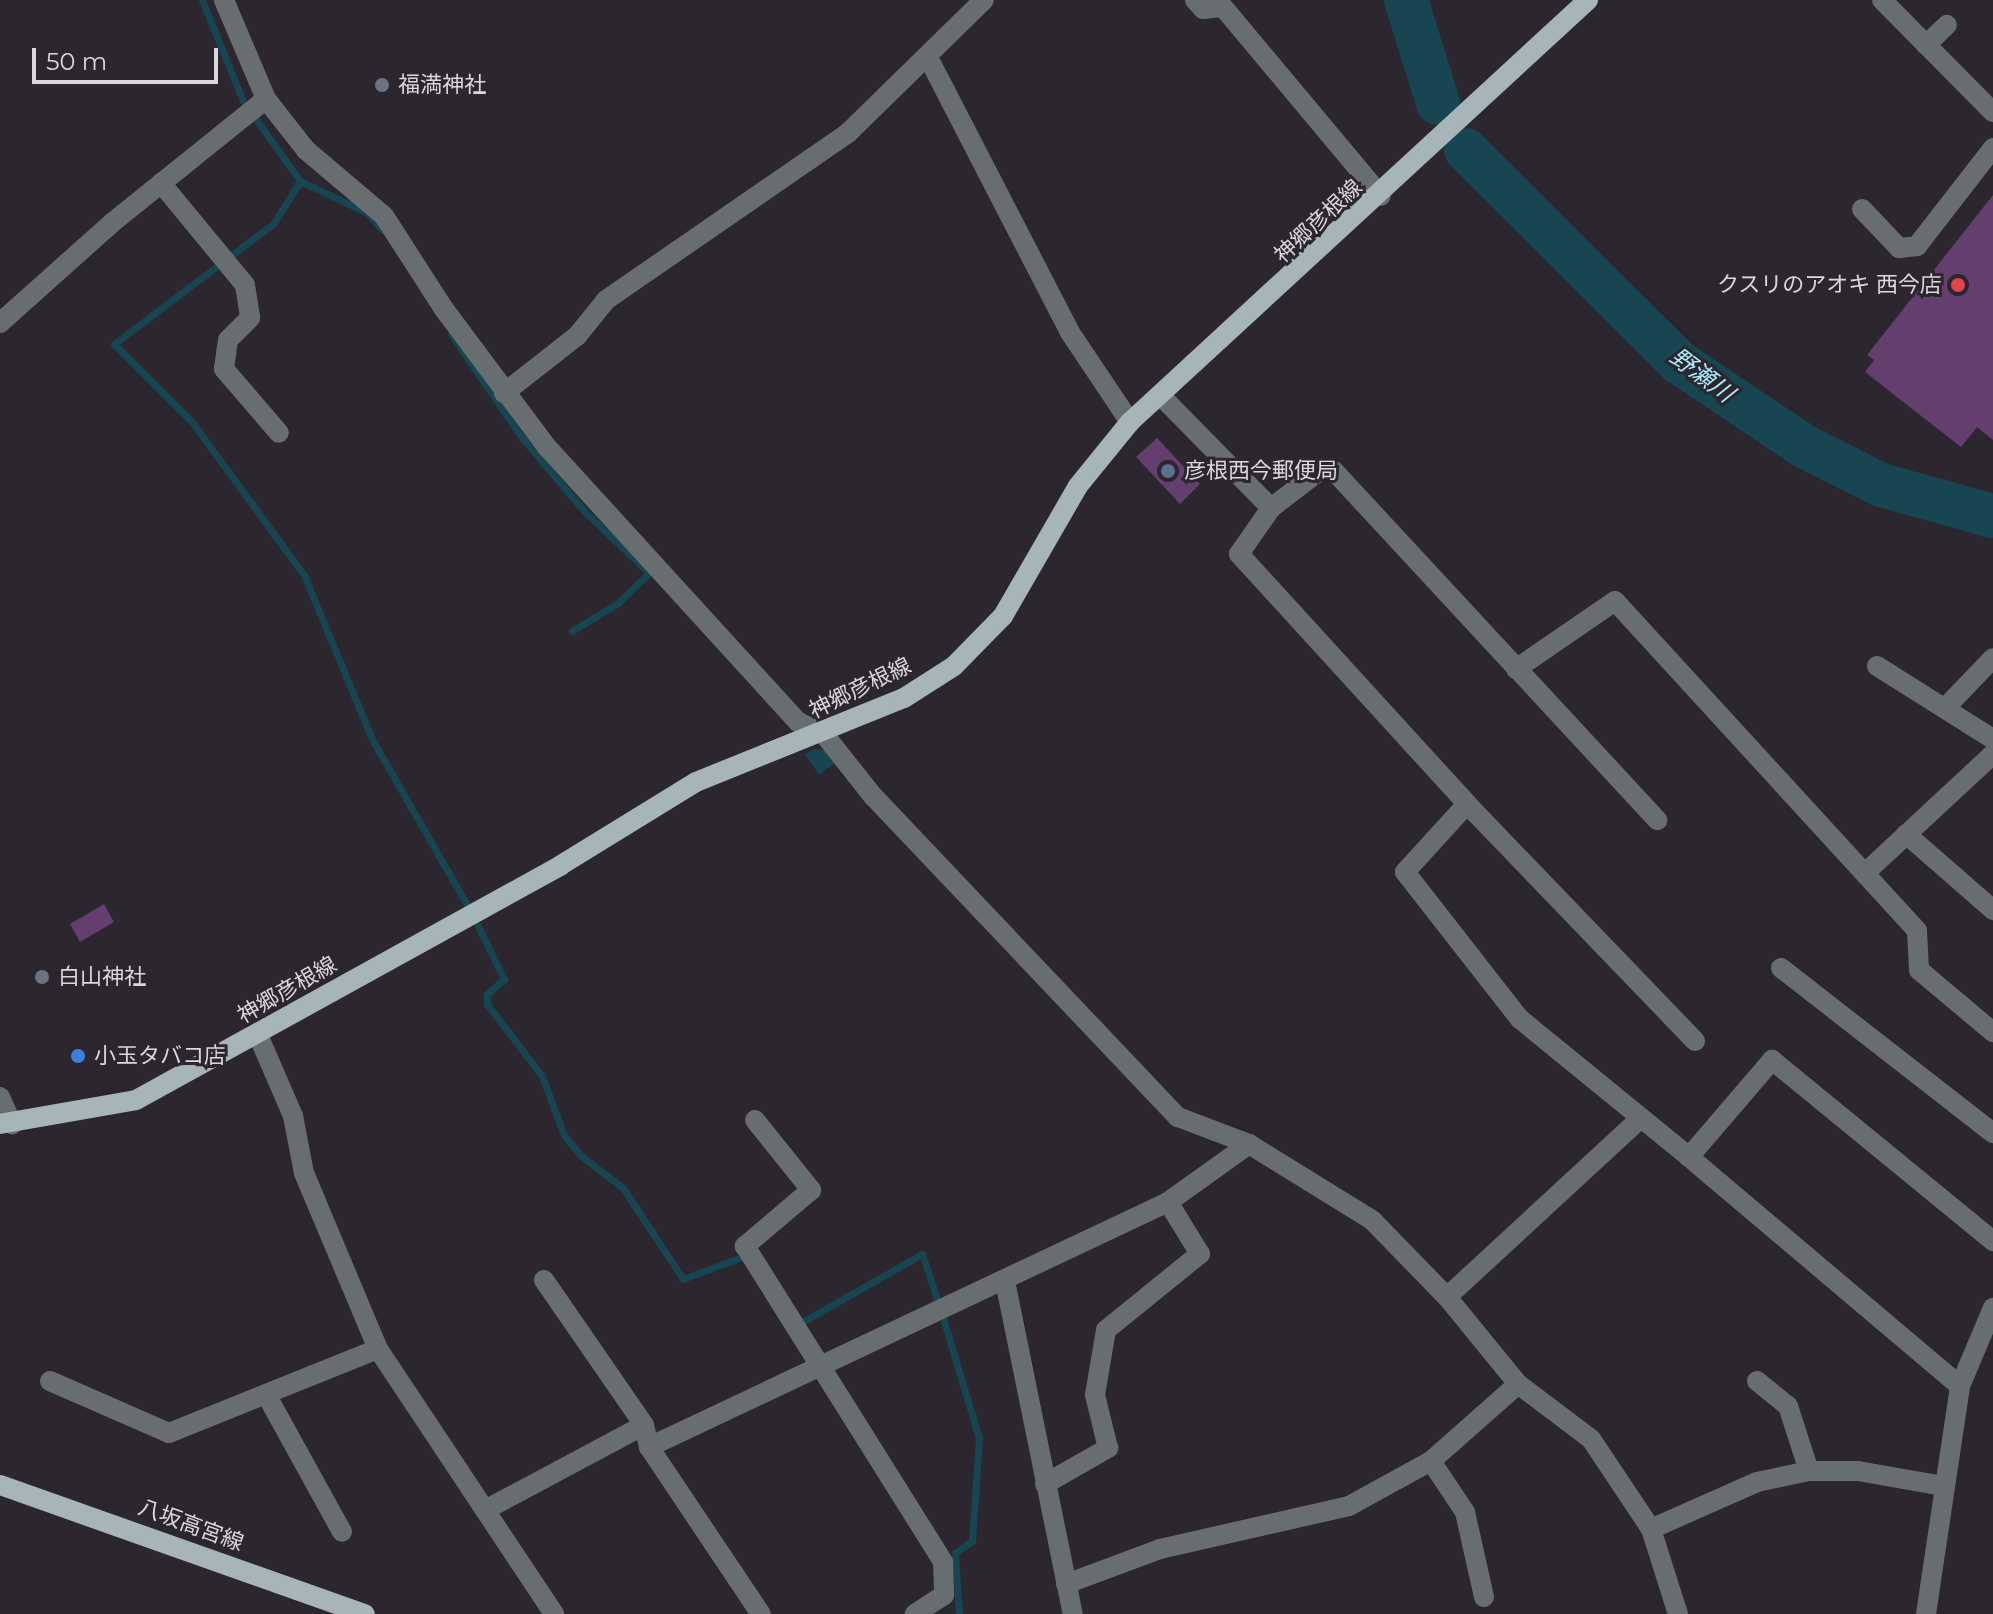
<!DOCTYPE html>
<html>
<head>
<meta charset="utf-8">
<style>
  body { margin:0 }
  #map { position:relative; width:1993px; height:1614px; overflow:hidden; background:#2c262f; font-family:Montserrat,"Noto Sans JP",sans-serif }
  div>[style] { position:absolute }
  .water>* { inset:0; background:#174551 }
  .stream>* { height:7px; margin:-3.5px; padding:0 3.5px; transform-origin:3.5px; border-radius:3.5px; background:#174551 }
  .river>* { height:44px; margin:-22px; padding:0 22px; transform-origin:22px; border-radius:22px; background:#174551 }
  .building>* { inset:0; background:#633e6e }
  .minor>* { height:20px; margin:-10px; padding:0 10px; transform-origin:10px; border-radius:10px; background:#686e70 }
  .major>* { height:20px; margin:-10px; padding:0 10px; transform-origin:10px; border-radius:10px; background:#a8b5b8 }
  .dots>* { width:22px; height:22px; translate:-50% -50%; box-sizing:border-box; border:4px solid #2c262f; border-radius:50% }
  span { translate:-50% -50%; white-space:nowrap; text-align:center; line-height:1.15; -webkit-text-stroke:6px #2c262f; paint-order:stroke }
  .poi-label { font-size:22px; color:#dbd7dc }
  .left { translate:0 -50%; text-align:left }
  .right { translate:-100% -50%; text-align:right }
  .street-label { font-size:22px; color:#dbd7dc }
  .water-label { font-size:24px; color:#aaebfe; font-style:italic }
  .scale { position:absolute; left:32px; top:48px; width:186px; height:36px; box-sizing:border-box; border:4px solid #dbd7dc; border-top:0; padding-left:10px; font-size:24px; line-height:28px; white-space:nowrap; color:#dbd7dc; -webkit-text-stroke:6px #2c262f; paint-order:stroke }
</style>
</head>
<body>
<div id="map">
  <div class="water">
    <i style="clip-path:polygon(814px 749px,825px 750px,835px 763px,819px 775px,805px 754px)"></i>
  </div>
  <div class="stream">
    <i style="left:202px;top:0;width:109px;rotate:67.9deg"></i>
    <i style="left:243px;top:101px;width:98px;rotate:54.5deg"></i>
    <i style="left:300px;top:181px;width:73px;rotate:25.2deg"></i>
    <i style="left:366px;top:212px;width:24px;rotate:48deg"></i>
    <i style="left:300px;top:181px;width:49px;rotate:121.8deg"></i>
    <i style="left:274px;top:223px;width:201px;rotate:142.9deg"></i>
    <i style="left:114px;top:344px;width:110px;rotate:45deg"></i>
    <i style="left:192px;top:422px;width:190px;rotate:53.8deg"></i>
    <i style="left:304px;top:575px;width:178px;rotate:67.5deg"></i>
    <i style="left:372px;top:739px;width:191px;rotate:60.2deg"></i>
    <i style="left:451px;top:334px;width:127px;rotate:55.6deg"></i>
    <i style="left:523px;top:439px;width:94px;rotate:49.7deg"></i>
    <i style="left:584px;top:511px;width:90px;rotate:43.6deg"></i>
    <i style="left:649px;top:573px;width:43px;rotate:135.9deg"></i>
    <i style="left:618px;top:603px;width:54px;rotate:148.7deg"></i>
    <i style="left:478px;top:926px;width:59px;rotate:63.9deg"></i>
    <i style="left:504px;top:979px;width:23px;rotate:139deg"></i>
    <i style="left:487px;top:994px;width:10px;rotate:90deg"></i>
    <i style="left:487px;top:1004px;width:91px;rotate:52.6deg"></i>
    <i style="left:542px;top:1076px;width:63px;rotate:69.6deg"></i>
    <i style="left:564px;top:1135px;width:26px;rotate:51deg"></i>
    <i style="left:580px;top:1155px;width:54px;rotate:37.5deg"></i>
    <i style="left:623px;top:1188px;width:109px;rotate:56.6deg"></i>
    <i style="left:683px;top:1279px;width:60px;rotate:-20.6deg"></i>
    <i style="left:943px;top:1318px;width:125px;rotate:73.3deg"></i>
    <i style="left:979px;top:1438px;width:103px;rotate:93.9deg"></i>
    <i style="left:972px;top:1541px;width:21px;rotate:145deg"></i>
    <i style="left:955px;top:1553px;width:61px;rotate:86.2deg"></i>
    <i style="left:797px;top:1325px;width:144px;rotate:-29.6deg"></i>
    <i style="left:922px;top:1254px;width:51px;rotate:71.6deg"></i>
  </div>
  <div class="river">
    <i style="left:1406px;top:0;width:108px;rotate:72.7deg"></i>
    <i style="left:1466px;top:150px;width:302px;rotate:44.9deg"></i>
    <i style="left:1680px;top:363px;width:149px;rotate:33.8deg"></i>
    <i style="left:1804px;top:446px;width:86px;rotate:26.9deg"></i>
    <i style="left:1881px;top:485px;width:116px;rotate:15.5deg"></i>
  </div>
  <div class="building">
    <i style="clip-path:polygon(1993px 195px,1993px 440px,1977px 427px,1961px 447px,1865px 372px,1874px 360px,1867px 355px)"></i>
    <i style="clip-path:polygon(1157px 438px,1200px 484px,1180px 504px,1136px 457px)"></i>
    <i style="clip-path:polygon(104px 904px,114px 922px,80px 942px,70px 924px)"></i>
  </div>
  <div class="minor">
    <i style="left:224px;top:0;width:108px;rotate:67deg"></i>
    <i style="left:266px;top:99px;width:65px;rotate:51.9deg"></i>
    <i style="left:306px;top:150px;width:102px;rotate:40.2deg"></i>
    <i style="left:384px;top:216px;width:111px;rotate:57.2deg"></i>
    <i style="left:444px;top:309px;width:171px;rotate:53.3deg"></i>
    <i style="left:546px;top:446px;width:374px;rotate:47.6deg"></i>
    <i style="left:798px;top:722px;width:27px;rotate:24deg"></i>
    <i style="left:823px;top:733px;width:80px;rotate:51.6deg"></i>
    <i style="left:873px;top:796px;width:443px;rotate:46.5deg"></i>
    <i style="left:1178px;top:1117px;width:76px;rotate:20.8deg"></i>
    <i style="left:1249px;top:1144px;width:145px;rotate:31.7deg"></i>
    <i style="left:1372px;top:1220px;width:107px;rotate:45.8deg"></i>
    <i style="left:1447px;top:1297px;width:112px;rotate:50.8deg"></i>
    <i style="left:1518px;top:1384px;width:91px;rotate:37deg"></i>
    <i style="left:1591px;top:1439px;width:108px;rotate:56.3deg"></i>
    <i style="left:1651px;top:1529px;width:89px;rotate:72.4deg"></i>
    <i style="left:1195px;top:0;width:12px;rotate:48deg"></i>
    <i style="left:1203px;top:9px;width:20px;rotate:-6deg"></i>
    <i style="left:1223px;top:7px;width:246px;rotate:50.1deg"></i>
    <i style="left:1882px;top:0;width:158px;rotate:45.3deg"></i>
    <i style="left:1926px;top:45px;width:29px;rotate:-44deg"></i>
    <i style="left:924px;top:59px;width:10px;rotate:37deg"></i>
    <i style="left:932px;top:65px;width:299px;rotate:62.7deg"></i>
    <i style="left:1069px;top:331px;width:110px;rotate:56.2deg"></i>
    <i style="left:161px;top:183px;width:132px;rotate:50.5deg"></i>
    <i style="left:245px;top:285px;width:33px;rotate:81deg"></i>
    <i style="left:250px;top:318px;width:31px;rotate:135deg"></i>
    <i style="left:228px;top:340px;width:29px;rotate:98deg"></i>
    <i style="left:224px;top:369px;width:84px;rotate:49.3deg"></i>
    <i style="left:1862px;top:209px;width:54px;rotate:46.5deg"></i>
    <i style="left:1899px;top:248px;width:18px;rotate:-6deg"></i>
    <i style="left:1917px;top:246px;width:124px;rotate:-52.2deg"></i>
    <i style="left:0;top:323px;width:152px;rotate:-41.8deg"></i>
    <i style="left:113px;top:222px;width:196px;rotate:-38.8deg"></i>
    <i style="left:504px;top:393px;width:93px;rotate:-38deg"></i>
    <i style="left:577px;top:336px;width:46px;rotate:-51.1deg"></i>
    <i style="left:606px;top:300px;width:294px;rotate:-34.6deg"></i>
    <i style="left:848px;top:133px;width:190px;rotate:-44.4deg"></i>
    <i style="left:1162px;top:397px;width:156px;rotate:45.5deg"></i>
    <i style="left:1271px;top:508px;width:56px;rotate:124.8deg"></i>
    <i style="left:1239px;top:554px;width:338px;rotate:47.6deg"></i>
    <i style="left:1467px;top:804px;width:329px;rotate:46.1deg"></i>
    <i style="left:1271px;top:508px;width:64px;rotate:-37.4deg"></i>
    <i style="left:1322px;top:469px;width:12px;rotate:9deg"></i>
    <i style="left:1334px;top:471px;width:476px;rotate:47.2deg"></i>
    <i style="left:1877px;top:666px;width:137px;rotate:32.2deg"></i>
    <i style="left:1516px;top:669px;width:120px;rotate:-34.5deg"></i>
    <i style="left:1615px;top:601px;width:447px;rotate:47.5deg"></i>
    <i style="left:1917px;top:931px;width:39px;rotate:87deg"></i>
    <i style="left:1919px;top:970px;width:97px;rotate:40deg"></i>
    <i style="left:1947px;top:706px;width:66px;rotate:-46.2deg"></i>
    <i style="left:1467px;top:804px;width:92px;rotate:132.4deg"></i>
    <i style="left:1405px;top:872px;width:187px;rotate:52deg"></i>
    <i style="left:1520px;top:1019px;width:218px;rotate:39.2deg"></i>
    <i style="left:1906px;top:834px;width:116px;rotate:41.1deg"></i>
    <i style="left:1865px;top:873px;width:175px;rotate:-42.9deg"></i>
    <i style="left:1781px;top:968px;width:269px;rotate:37.9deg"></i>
    <i style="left:258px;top:1035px;width:88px;rotate:66.6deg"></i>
    <i style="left:293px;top:1116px;width:58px;rotate:79.1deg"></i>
    <i style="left:304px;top:1173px;width:191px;rotate:67.2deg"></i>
    <i style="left:378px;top:1349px;width:193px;rotate:56.4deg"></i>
    <i style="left:485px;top:1510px;width:180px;rotate:-28.1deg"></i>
    <i style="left:644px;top:1425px;width:23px;rotate:77deg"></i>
    <i style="left:649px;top:1447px;width:201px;rotate:56.2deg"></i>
    <i style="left:0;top:1097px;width:30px;rotate:66deg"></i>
    <i style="left:755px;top:1120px;width:90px;rotate:51.3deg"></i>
    <i style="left:811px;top:1190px;width:87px;rotate:139.7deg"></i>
    <i style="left:745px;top:1246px;width:373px;rotate:57.9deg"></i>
    <i style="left:943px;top:1562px;width:33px;rotate:88deg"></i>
    <i style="left:944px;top:1595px;width:35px;rotate:147deg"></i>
    <i style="left:544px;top:1280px;width:176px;rotate:55.4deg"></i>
    <i style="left:1005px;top:1281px;width:340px;rotate:78.5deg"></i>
    <i style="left:1447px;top:1297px;width:264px;rotate:-42.7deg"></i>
    <i style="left:50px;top:1381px;width:130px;rotate:23.6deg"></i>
    <i style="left:169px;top:1433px;width:225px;rotate:-21.9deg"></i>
    <i style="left:1757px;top:1381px;width:40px;rotate:39deg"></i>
    <i style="left:1788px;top:1406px;width:68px;rotate:72.1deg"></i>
    <i style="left:1960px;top:1386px;width:355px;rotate:-139.8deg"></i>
    <i style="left:1689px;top:1157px;width:128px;rotate:-49.4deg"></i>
    <i style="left:1772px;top:1060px;width:286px;rotate:39.3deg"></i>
    <i style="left:267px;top:1396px;width:155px;rotate:61.1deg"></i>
    <i style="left:649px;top:1447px;width:574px;rotate:-25.27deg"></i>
    <i style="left:1168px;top:1202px;width:100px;rotate:-35.6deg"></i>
    <i style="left:1045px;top:1484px;width:73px;rotate:-29.7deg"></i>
    <i style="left:1108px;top:1448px;width:55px;rotate:-103.8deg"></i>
    <i style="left:1095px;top:1395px;width:66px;rotate:-80.4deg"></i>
    <i style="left:1106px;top:1330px;width:121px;rotate:-39deg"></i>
    <i style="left:1200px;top:1254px;width:61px;rotate:-121.6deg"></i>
    <i style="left:485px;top:1510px;width:125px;rotate:56.4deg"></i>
    <i style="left:1651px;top:1529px;width:116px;rotate:-23.9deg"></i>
    <i style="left:1757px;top:1482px;width:53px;rotate:-11.9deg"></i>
    <i style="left:1809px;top:1471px;width:49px"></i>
    <i style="left:1858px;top:1471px;width:86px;rotate:10deg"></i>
    <i style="left:1066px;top:1584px;width:100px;rotate:-20.4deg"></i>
    <i style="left:1160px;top:1549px;width:194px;rotate:-12.8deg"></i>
    <i style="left:1349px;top:1506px;width:94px;rotate:-28.8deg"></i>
    <i style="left:1484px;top:1597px;width:87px;rotate:-102.6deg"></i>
    <i style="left:1465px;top:1512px;width:61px;rotate:-123.7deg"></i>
    <i style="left:1431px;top:1461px;width:116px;rotate:-41.5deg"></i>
    <i style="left:1926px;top:1614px;width:231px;rotate:-81.5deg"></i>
    <i style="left:1960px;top:1386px;width:85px;rotate:-67.1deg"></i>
  </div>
  <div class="major">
    <i style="left:0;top:1124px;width:138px;rotate:-10deg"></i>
    <i style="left:136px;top:1100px;width:486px;rotate:-28.9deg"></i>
    <i style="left:561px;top:865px;width:158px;rotate:-31.6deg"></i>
    <i style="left:696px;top:782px;width:224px;rotate:-22deg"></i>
    <i style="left:904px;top:698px;width:59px;rotate:-32.6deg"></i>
    <i style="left:954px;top:666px;width:70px;rotate:-45.6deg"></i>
    <i style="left:1003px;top:616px;width:150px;rotate:-60deg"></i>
    <i style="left:1078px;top:486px;width:82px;rotate:-50.9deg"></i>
    <i style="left:1130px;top:422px;width:623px;rotate:-42.66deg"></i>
    <i style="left:0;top:1485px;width:387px;rotate:19.5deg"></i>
  </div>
  <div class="dots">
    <i style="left:382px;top:85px;background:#6b7280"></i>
    <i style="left:1958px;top:285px;background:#e0444e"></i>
    <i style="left:1168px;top:471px;background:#5c6f8a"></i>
    <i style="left:42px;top:977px;background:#6b7280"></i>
    <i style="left:78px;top:1056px;background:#3f7fe0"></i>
  </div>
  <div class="poi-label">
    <span class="left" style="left:398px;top:85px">福満神社</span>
    <span class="right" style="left:1942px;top:285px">クスリのアオキ 西今店</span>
    <span class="left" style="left:1184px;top:471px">彦根西今郵便局</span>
    <span class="left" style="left:58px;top:977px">白山神社</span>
    <span class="left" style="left:94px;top:1056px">小玉タバコ店</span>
  </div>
  <div class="street-label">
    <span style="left:1318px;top:221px;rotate:-43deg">神郷彦根線</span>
    <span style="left:860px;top:688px;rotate:-26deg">神郷彦根線</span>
    <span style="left:287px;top:990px;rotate:-30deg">神郷彦根線</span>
    <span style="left:191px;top:1525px;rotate:20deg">八坂高宮線</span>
  </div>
  <div class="water-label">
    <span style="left:1702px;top:375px;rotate:37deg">野瀬川</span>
  </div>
  <div class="scale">50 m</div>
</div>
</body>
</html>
